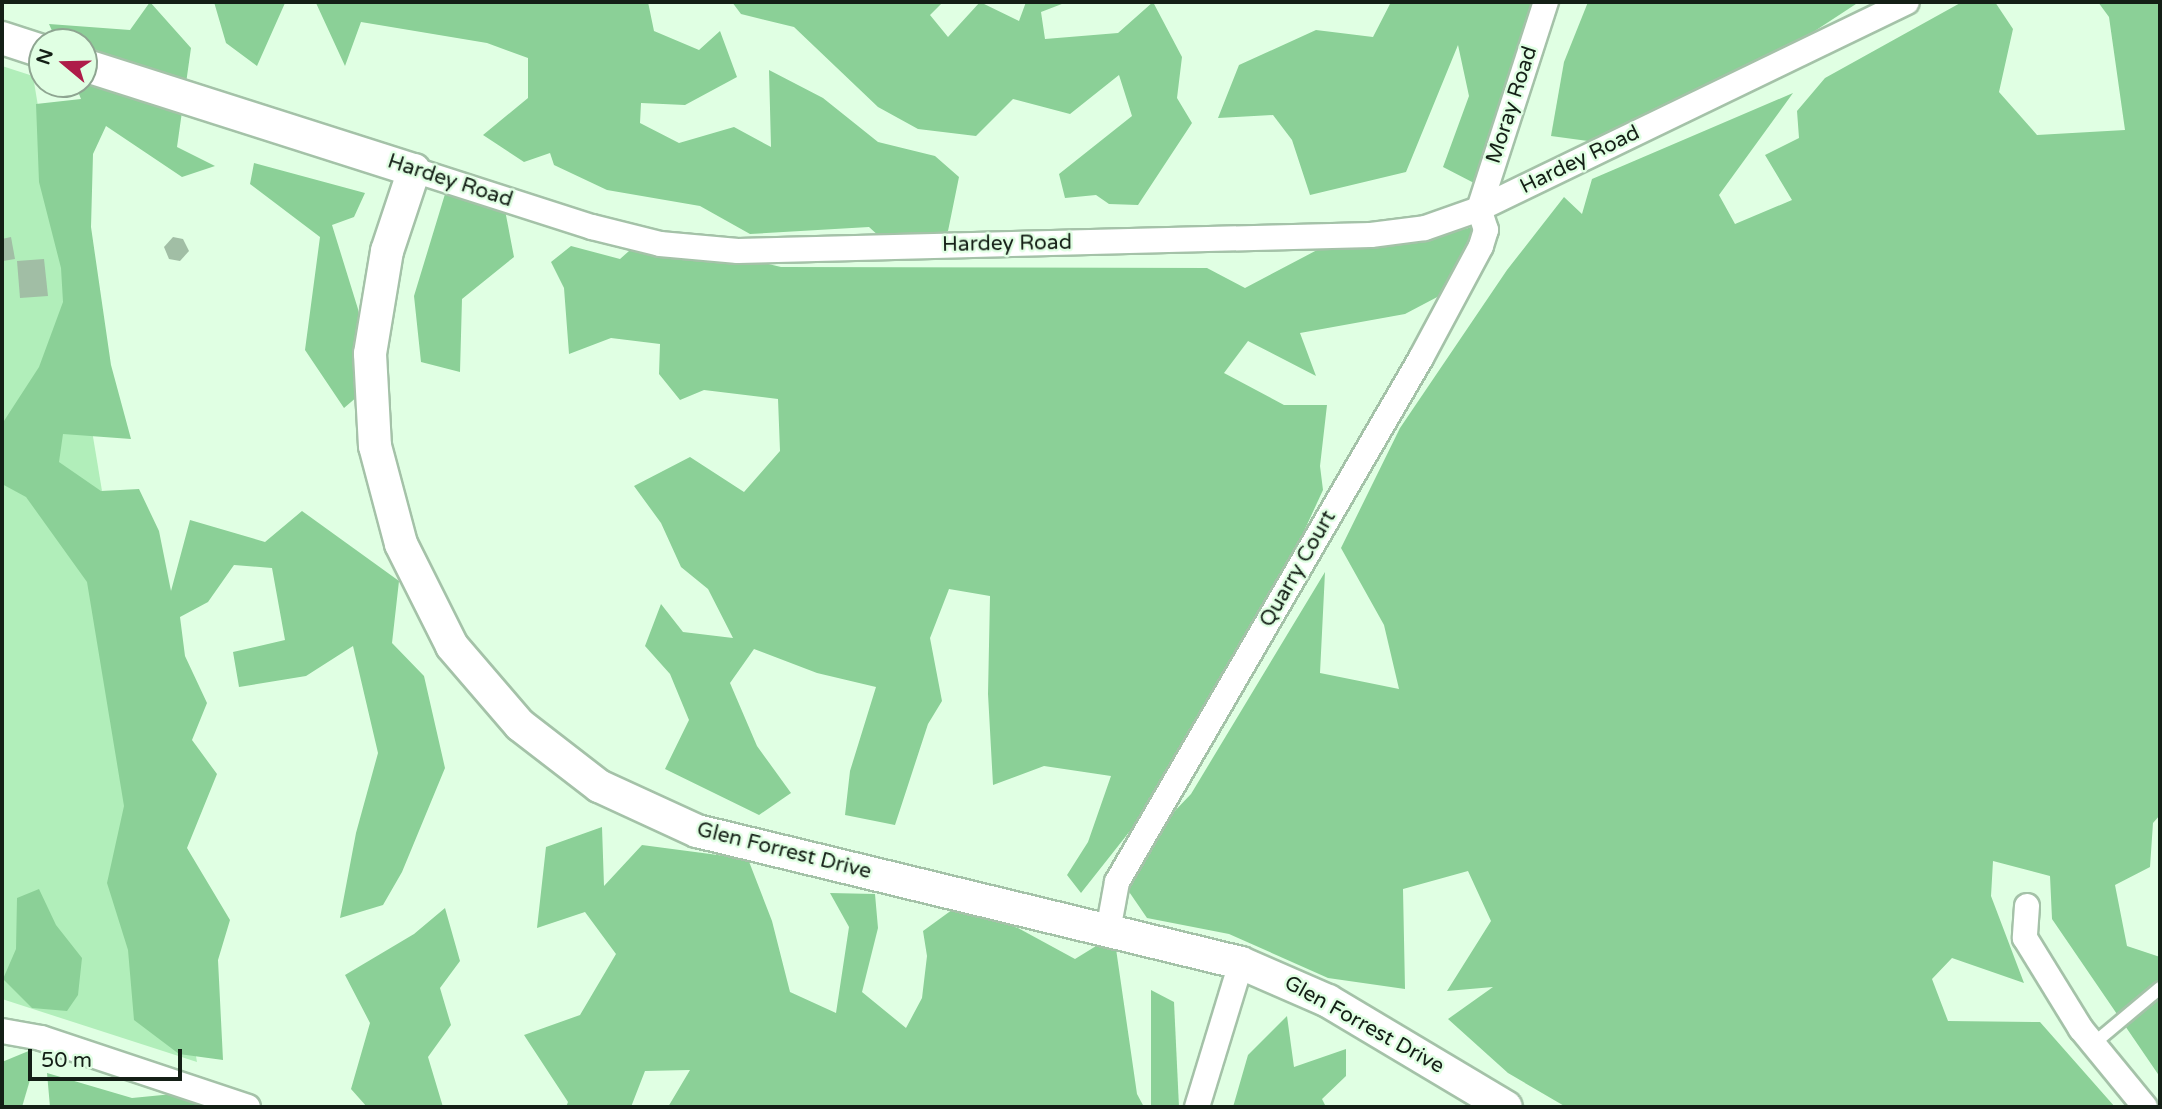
<!DOCTYPE html>
<html>
<head>
<meta charset="utf-8">
<style>
  body { margin:0 }
  #map { position:relative; width:2162px; height:1109px; overflow:hidden; background:#e0ffe3; font-family:"Varela Round",sans-serif }
  div>[style] { position:absolute }
  .green>* { inset:0; background:#b1eeba }
  .forest>* { inset:0; background:#8bd097 }
  .building>* { inset:0; background:#a1bea5 }
  .roads { filter:drop-shadow(2px 0 #a4c2a8) drop-shadow(-2px 0 #a4c2a8) drop-shadow(0 2px #a4c2a8) drop-shadow(0 -2px #a4c2a8) }
  .service>* { height:12px; margin:-6px; padding:0 6px; transform-origin:6px; border-radius:6px; background:#fff }
  .minor>* { height:24px; margin:-12px; padding:0 12px; transform-origin:12px; border-radius:12px; background:#fff }
  .tertiary>* { height:32px; margin:-16px; padding:0 16px; transform-origin:16px; border-radius:16px; background:#fff }
  span { translate:-50% -50%; white-space:nowrap; text-align:center; line-height:1.15; -webkit-text-stroke:5px #e0ffe3; paint-order:stroke }
  .street-label { font-size:21px; color:#141f16 }
  .frame { position:absolute; inset:0; border:4px solid #141f16; pointer-events:none }
  .north { position:absolute; left:28px; top:28px; width:70px; height:70px; box-sizing:border-box; background:#e0ffe3; border:2px solid #8ea591; border-radius:50%; rotate:289deg; font-size:19px; font-weight:700; line-height:28px; text-align:center; color:#141f16 }
  .north::after { content:''; display:block; margin:auto; width:24px; height:32px; background:#ae1c49; clip-path:polygon(50% 0,100% 100%,50% 72%,0 100%) }
  .scale { position:absolute; left:28px; top:1049px; width:154px; height:32px; box-sizing:border-box; border:4px solid #141f16; border-top:0; padding-left:9px; font-size:21px; line-height:24px; white-space:nowrap; color:#141f16; -webkit-text-stroke:5px #e0ffe3; paint-order:stroke }
</style>
</head>
<body>
<div id="map">
  <div class="green">
    <i style="clip-path:polygon(2px 66px,33px 76px,197px 1062px,2px 999px)"></i>
  </div>
  <div class="forest">
    <i style="clip-path:polygon(150px 2px,191px 48px,177px 147px,215px 166px,182px 177px,106px 126px,93px 154px,91px 227px,111px 365px,131px 439px,63px 434px,59px 462px,101px 491px,139px 489px,159px 531px,171px 591px,190px 520px,265px 542px,302px 511px,399px 581px,392px 643px,424px 676px,445px 768px,402px 872px,383px 905px,340px 918px,356px 833px,378px 753px,353px 646px,306px 676px,239px 687px,233px 652px,285px 640px,272px 568px,234px 565px,208px 602px,180px 617px,185px 656px,207px 703px,192px 740px,217px 774px,187px 848px,230px 920px,218px 960px,223px 1060px,179px 1054px,134px 1020px,128px 950px,107px 883px,124px 806px,87px 582px,26px 497px,2px 484px,2px 424px,39px 367px,63px 302px,61px 268px,39px 182px,36px 104px,81px 99px,75px 84px,84px 84px,84px 42px,57px 42px,49px 24px,130px 30px)"></i>
    <i style="clip-path:polygon(214px 2px,648px 2px,654px 31px,699px 50px,720px 31px,737px 77px,685px 105px,641px 103px,640px 123px,679px 143px,734px 127px,771px 147px,769px 70px,823px 98px,878px 142px,935px 156px,959px 177px,948px 231px,902px 257px,869px 227px,750px 234px,700px 206px,607px 190px,554px 165px,550px 153px,524px 162px,483px 135px,528px 98px,528px 58px,487px 43px,361px 22px,345px 66px,316px 3px,285px 3px,257px 66px,226px 43px)"></i>
    <i style="clip-path:polygon(732px 2px,943px 2px,930px 15px,948px 37px,980px 2px,1019px 21px,1026px 2px,1067px 2px,1041px 12px,1045px 39px,1118px 33px,1153px 2px,1182px 57px,1177px 98px,1192px 123px,1138px 205px,1109px 204px,1096px 195px,1065px 198px,1059px 174px,1132px 116px,1119px 75px,1070px 114px,1013px 99px,976px 136px,918px 129px,878px 107px,794px 27px,741px 14px)"></i>
    <i style="clip-path:polygon(1391px 2px,1549px 2px,1528px 103px,1492px 169px,1474px 183px,1443px 167px,1469px 96px,1458px 45px,1406px 172px,1310px 195px,1292px 140px,1273px 115px,1218px 118px,1239px 65px,1316px 30px,1373px 37px)"></i>
    <i style="clip-path:polygon(1588px 2px,1859px 2px,1801px 40px,1588px 141px,1551px 136px,1564px 62px)"></i>
    <i style="clip-path:polygon(1962px 2px,1995px 2px,2013px 29px,1999px 92px,2037px 135px,2125px 130px,2109px 17px,2098px 2px,2160px 2px,2160px 815px,2153px 823px,2150px 867px,2115px 885px,2127px 946px,2160px 957px,2160px 1077px,2052px 919px,2050px 876px,1993px 861px,1991px 896px,2024px 983px,1952px 958px,1932px 979px,1948px 1021px,2040px 1022px,2115px 1107px,1566px 1107px,1508px 1073px,1448px 1019px,1493px 987px,1447px 991px,1491px 921px,1468px 871px,1403px 889px,1405px 989px,1328px 978px,1229px 934px,1147px 918px,1121px 880px,1125px 863px,1191px 794px,1325px 572px,1320px 673px,1399px 689px,1384px 625px,1341px 548px,1400px 428px,1507px 270px,1564px 197px,1582px 214px,1592px 179px,1793px 93px,1719px 195px,1735px 224px,1792px 200px,1765px 155px,1799px 138px,1797px 111px,1825px 78px)"></i>
    <i style="clip-path:polygon(254px 163px,365px 193px,354px 217px,332px 225px,358px 309px,365px 390px,344px 408px,305px 350px,320px 237px,250px 184px)"></i>
    <i style="clip-path:polygon(445px 194px,505px 210px,514px 257px,462px 299px,460px 372px,421px 362px,414px 296px)"></i>
    <i style="clip-path:polygon(1476px 226px,1460px 285px,1405px 314px,1300px 333px,1316px 376px,1248px 341px,1224px 373px,1284px 405px,1327px 405px,1320px 466px,1323px 490px,1258px 631px,1156px 798px,1081px 893px,1067px 875px,1088px 842px,1111px 776px,1044px 766px,993px 785px,988px 694px,990px 596px,949px 589px,930px 638px,942px 701px,928px 724px,895px 825px,845px 815px,850px 771px,876px 687px,817px 673px,754px 649px,730px 683px,757px 746px,791px 793px,759px 815px,665px 769px,689px 720px,670px 674px,645px 646px,661px 604px,683px 632px,733px 638px,708px 589px,681px 567px,661px 523px,634px 486px,690px 457px,744px 492px,780px 451px,778px 399px,704px 390px,680px 400px,659px 374px,660px 344px,611px 338px,569px 354px,564px 288px,551px 262px,571px 246px,620px 259px,647px 235px,781px 267px,1207px 268px,1245px 288px,1319px 249px,1412px 243px)"></i>
    <i style="clip-path:polygon(602px 827px,604px 886px,642px 845px,748px 859px,772px 921px,790px 992px,836px 1013px,849px 927px,830px 893px,875px 894px,878px 928px,862px 992px,906px 1028px,922px 998px,927px 956px,923px 931px,956px 907px,1018px 928px,1075px 959px,1114px 935px,1137px 1094px,1144px 1107px,668px 1107px,690px 1070px,645px 1071px,631px 1107px,566px 1107px,568px 1102px,524px 1035px,580px 1015px,616px 954px,585px 912px,537px 928px,546px 847px)"></i>
    <i style="clip-path:polygon(39px 889px,56px 925px,82px 958px,78px 995px,67px 1011px,32px 1008px,3px 979px,16px 949px,17px 898px)"></i>
    <i style="clip-path:polygon(445px 908px,460px 961px,440px 988px,451px 1025px,428px 1057px,443px 1107px,367px 1107px,351px 1089px,370px 1023px,345px 975px,414px 934px)"></i>
    <i style="clip-path:polygon(1151px 990px,1174px 1002px,1179px 1107px,1151px 1107px)"></i>
    <i style="clip-path:polygon(1287px 1016px,1294px 1067px,1346px 1049px,1346px 1076px,1322px 1099px,1326px 1107px,1233px 1107px,1248px 1055px)"></i>
    <i style="clip-path:polygon(31px 1050px,32px 1073px,22px 1107px,2px 1107px,2px 1062px)"></i>
    <i style="clip-path:polygon(47px 1073px,132px 1098px,183px 1093px,214px 1107px,50px 1107px)"></i>
  </div>
  <div class="building">
    <i style="clip-path:polygon(11px 237px,15px 259px,3px 261px,2px 239px)"></i>
    <i style="clip-path:polygon(173px 237px,183px 239px,189px 251px,180px 261px,169px 259px,164px 247px)"></i>
    <i style="clip-path:polygon(44px 259px,48px 296px,20px 298px,17px 261px)"></i>
  </div>
  <div class="roads">
    <div class="service">
      <i style="left:2093px;top:1044px;width:87px;rotate:-39.9deg"></i>
    </div>
    <div class="minor">
      <i style="left:414px;top:170px;width:187px;rotate:17.8deg"></i>
      <i style="left:592px;top:227px;width:70px;rotate:14deg"></i>
      <i style="left:660px;top:244px;width:78px;rotate:5.1deg"></i>
      <i style="left:738px;top:251px;width:633px;rotate:-1.45deg"></i>
      <i style="left:1371px;top:235px;width:54px;rotate:-7.4deg"></i>
      <i style="left:1425px;top:228px;width:57px;rotate:-19.4deg"></i>
      <i style="left:1479px;top:209px;width:475px;rotate:-25.8deg"></i>
      <i style="left:2027px;top:906px;width:32px;rotate:94deg"></i>
      <i style="left:2025px;top:938px;width:107px;rotate:58.4deg"></i>
      <i style="left:2081px;top:1029px;width:101px;rotate:50.6deg"></i>
      <i style="left:1108px;top:931px;width:50px;rotate:-79.6deg"></i>
      <i style="left:1117px;top:882px;width:606px;rotate:-59.88deg"></i>
      <i style="left:1421px;top:358px;width:127px;rotate:-61.8deg"></i>
      <i style="left:1481px;top:246px;width:17px;rotate:-73deg"></i>
      <i style="left:1486px;top:230px;width:22px;rotate:-108deg"></i>
      <i style="left:1479px;top:209px;width:218px;rotate:-72.1deg"></i>
      <i style="left:2px;top:1031px;width:40px;rotate:10deg"></i>
      <i style="left:41px;top:1038px;width:218px;rotate:18.4deg"></i>
      <i style="left:1197px;top:1107px;width:151px;rotate:-73deg"></i>
    </div>
    <div class="tertiary">
      <i style="left:2px;top:38px;width:42px;rotate:18deg"></i>
      <i style="left:84px;top:65px;width:346px;rotate:17.7deg"></i>
      <i style="left:414px;top:170px;width:85px;rotate:108.4deg"></i>
      <i style="left:387px;top:251px;width:104px;rotate:99.4deg"></i>
      <i style="left:370px;top:354px;width:92px;rotate:86.9deg"></i>
      <i style="left:375px;top:446px;width:101px;rotate:75.1deg"></i>
      <i style="left:401px;top:544px;width:114px;rotate:63.4deg"></i>
      <i style="left:452px;top:646px;width:104px;rotate:49.3deg"></i>
      <i style="left:520px;top:725px;width:100px;rotate:37.7deg"></i>
      <i style="left:599px;top:786px;width:108px;rotate:24.7deg"></i>
      <i style="left:697px;top:831px;width:560px;rotate:13.64deg"></i>
      <i style="left:1241px;top:963px;width:95px;rotate:23.6deg"></i>
      <i style="left:1328px;top:1001px;width:207px;rotate:30.8deg"></i>
    </div>
  </div>
  <div class="street-label">
    <span style="left:1512px;top:105px;rotate:-72deg">Moray Road</span>
    <span style="left:1580px;top:160px;rotate:-26deg">Hardey Road</span>
    <span style="left:450px;top:181px;rotate:18deg">Hardey Road</span>
    <span style="left:1007px;top:244px;rotate:-1deg">Hardey Road</span>
    <span style="left:1298px;top:569px;rotate:-60deg">Quarry Court</span>
    <span style="left:784px;top:851px;rotate:14deg">Glen Forrest Drive</span>
    <span style="left:1364px;top:1025px;rotate:29deg">Glen Forrest Drive</span>
  </div>
  <div class="frame"></div>
  <div class="north">N</div>
  <div class="scale">50 m</div>
</div>
</body>
</html>
